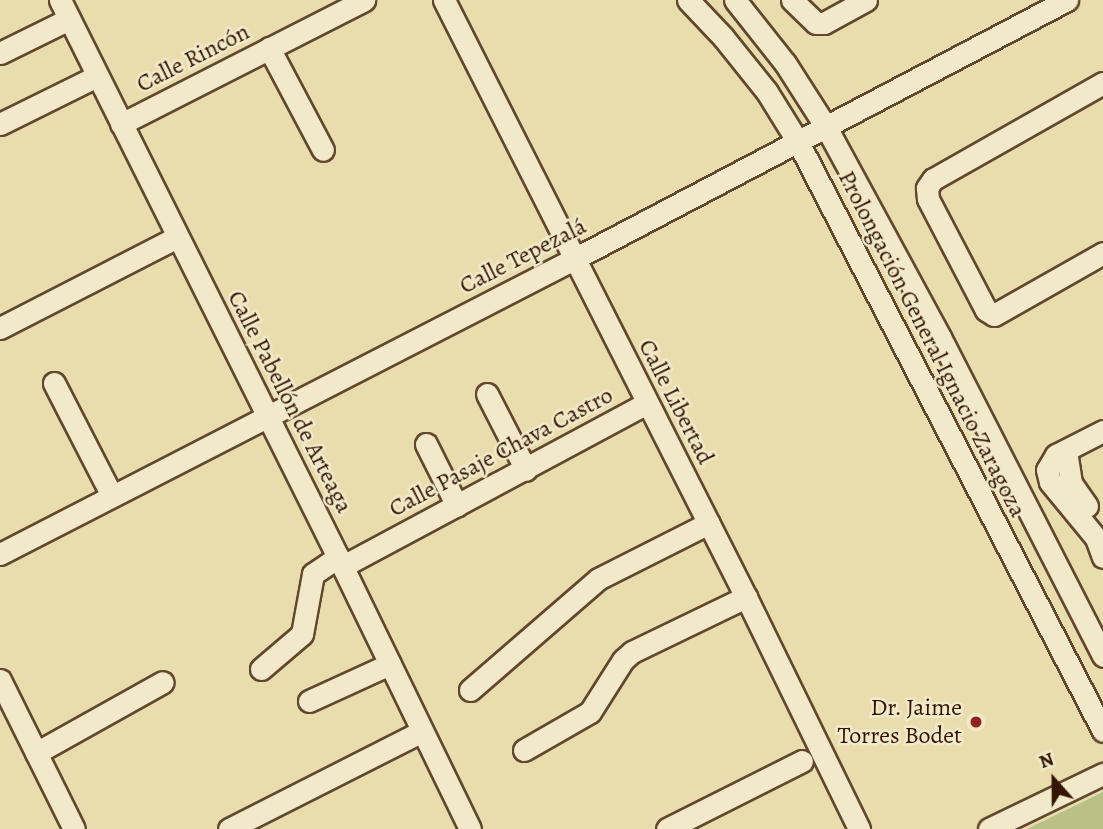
<!DOCTYPE html>
<html>
<head>
<meta charset="utf-8">
<style>
  body { margin:0 }
  #map { position:relative; width:1103px; height:829px; overflow:hidden; background:#eaddad; font-family:Alegreya,serif }
  div>[style] { position:absolute }
  .green>* { inset:0; background:#bac088 }
  .roads { filter:drop-shadow(2px 0 #61472d) drop-shadow(-2px 0 #61472d) drop-shadow(0 2px #61472d) drop-shadow(0 -2px #61472d) }
  .minor>* { height:21px; margin:-10.5px; padding:0 10.5px; transform-origin:10.5px; border-radius:10.5px; background:#f1e9ca }
  .dots>* { width:19px; height:19px; translate:-50% -50%; box-sizing:border-box; border:4px solid #f1e9ca; border-radius:50% }
  span { translate:-50% -50%; white-space:nowrap; text-align:center; line-height:1.15; -webkit-text-stroke:5px #f1e9ca; paint-order:stroke }
  .street-label { font-size:24px; color:#331502 }
  .poi-label { font-size:24px; color:#331502 }
  .right { translate:-100% -50%; text-align:right }
  .north { position:absolute; left:1019px; top:745px; width:70px; height:70px; -webkit-text-stroke:5px #f1e9ca; paint-order:stroke; rotate:339deg; font-size:19px; font-weight:700; line-height:28px; text-align:center; color:#331502 }
  .north::after { content:''; display:block; margin:auto; width:24px; height:32px; background:#331502; clip-path:polygon(50% 0,100% 100%,50% 72%,0 100%) }
</style>
</head>
<body>
<div id="map">
  <div class="green">
    <i style="clip-path:polygon(1103px 792px,1103px 829px,1027px 829px)"></i>
  </div>
  <div class="roads">
    <div class="minor">
      <i style="left:60px;top:0;width:623px;rotate:63.48deg"></i>
      <i style="left:338px;top:557px;width:302px;rotate:64.1deg"></i>
      <i style="left:444px;top:0;width:669px;rotate:63.17deg"></i>
      <i style="left:746px;top:597px;width:258px;rotate:64deg"></i>
      <i style="left:688px;top:0;width:51px;rotate:46.6deg"></i>
      <i style="left:723px;top:37px;width:70px;rotate:51.3deg"></i>
      <i style="left:767px;top:92px;width:59px;rotate:58.2deg"></i>
      <i style="left:798px;top:142px;width:663px;rotate:62.62deg"></i>
      <i style="left:735px;top:0;width:80px;rotate:51.6deg"></i>
      <i style="left:785px;top:63px;width:76px;rotate:57.4deg"></i>
      <i style="left:826px;top:127px;width:239px;rotate:61.5deg"></i>
      <i style="left:940px;top:337px;width:358px;rotate:62.9deg"></i>
      <i style="left:792px;top:0;width:33px;rotate:44deg"></i>
      <i style="left:816px;top:23px;width:8px"></i>
      <i style="left:824px;top:23px;width:48px;rotate:-28.7deg"></i>
      <i style="left:269px;top:48px;width:115px;rotate:62.1deg"></i>
      <i style="left:0;top:53px;width:77px;rotate:-26.2deg"></i>
      <i style="left:1103px;top:83px;width:195px;rotate:150.5deg"></i>
      <i style="left:933px;top:179px;width:11px;rotate:124deg"></i>
      <i style="left:927px;top:188px;width:11px;rotate:85deg"></i>
      <i style="left:928px;top:199px;width:125px;rotate:62.4deg"></i>
      <i style="left:986px;top:310px;width:9px;rotate:32deg"></i>
      <i style="left:994px;top:315px;width:125px;rotate:-29.6deg"></i>
      <i style="left:0;top:124px;width:108px;rotate:-26.3deg"></i>
      <i style="left:121px;top:124px;width:273px;rotate:-27deg"></i>
      <i style="left:0;top:328px;width:199px;rotate:-27.2deg"></i>
      <i style="left:54px;top:383px;width:127px;rotate:62.8deg"></i>
      <i style="left:487px;top:394px;width:85px;rotate:62.8deg"></i>
      <i style="left:1103px;top:431px;width:53px;rotate:152.9deg"></i>
      <i style="left:1056px;top:455px;width:17px;rotate:121deg"></i>
      <i style="left:1047px;top:470px;width:12px;rotate:76deg"></i>
      <i style="left:1050px;top:482px;width:72px;rotate:50.6deg"></i>
      <i style="left:1096px;top:538px;width:20px;rotate:70deg"></i>
      <i style="left:426px;top:444px;width:69px;rotate:63.4deg"></i>
      <i style="left:1066px;top:451px;width:32px;rotate:81deg"></i>
      <i style="left:1071px;top:483px;width:28px;rotate:55deg"></i>
      <i style="left:0;top:554px;width:645px;rotate:-27.2deg"></i>
      <i style="left:574px;top:259px;width:557px;rotate:-27.72deg"></i>
      <i style="left:343px;top:566px;width:345px;rotate:-28.2deg"></i>
      <i style="left:261px;top:669px;width:54px;rotate:-40.5deg"></i>
      <i style="left:302px;top:634px;width:61px;rotate:-79.6deg"></i>
      <i style="left:313px;top:574px;width:30px;rotate:-34deg"></i>
      <i style="left:0;top:680px;width:166px;rotate:63.6deg"></i>
      <i style="left:470px;top:690px;width:169px;rotate:-40.9deg"></i>
      <i style="left:598px;top:579px;width:124px;rotate:-26.8deg"></i>
      <i style="left:309px;top:701px;width:89px;rotate:-24.6deg"></i>
      <i style="left:524px;top:750px;width:76px;rotate:-29.9deg"></i>
      <i style="left:590px;top:712px;width:62px;rotate:-57.6deg"></i>
      <i style="left:623px;top:660px;width:12px;rotate:-42deg"></i>
      <i style="left:632px;top:652px;width:127px;rotate:-25.8deg"></i>
      <i style="left:36px;top:753px;width:145px;rotate:-29.2deg"></i>
      <i style="left:229px;top:829px;width:216px;rotate:-26.9deg"></i>
      <i style="left:667px;top:829px;width:151px;rotate:-26.7deg"></i>
      <i style="left:989px;top:829px;width:127px;rotate:-25.8deg"></i>
    </div>
  </div>
  <div class="dots">
    <i style="left:976px;top:722px;background:#8f2418"></i>
  </div>
  <div class="street-label">
    <span style="left:193px;top:58px;rotate:-27deg">Calle Rincón</span>
    <span style="left:523px;top:256px;rotate:-27deg">Calle Tepezalá</span>
    <span style="left:932px;top:344px;rotate:63deg">Prolongación General Ignacio Zaragoza</span>
    <span style="left:290px;top:402px;rotate:63deg">Calle Pabellón de Arteaga</span>
    <span style="left:676px;top:402px;rotate:63deg">Calle Libertad</span>
    <span style="left:501px;top:452px;rotate:-28deg">Calle Pasaje Chava Castro</span>
  </div>
  <div class="poi-label">
    <span class="right" style="left:962px;top:722px">Dr. Jaime<br>Torres Bodet</span>
  </div>
  <div class="north">N</div>
</div>
</body>
</html>
